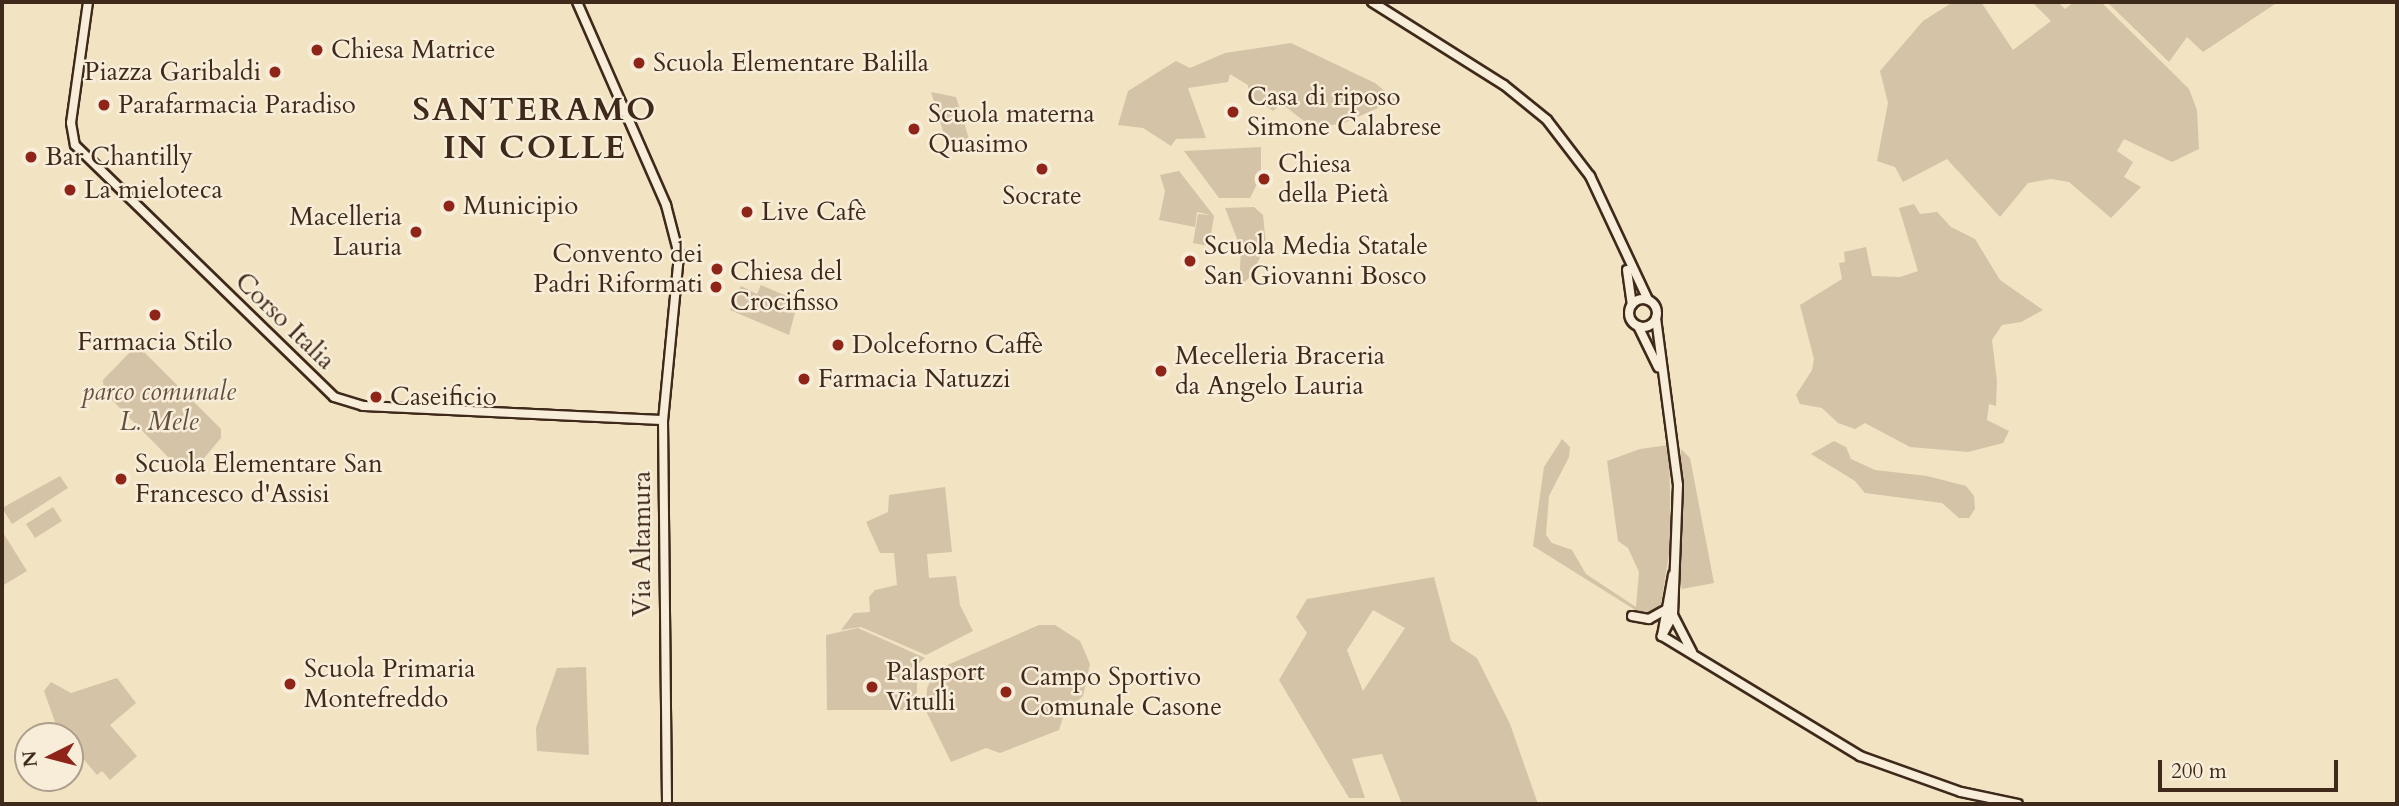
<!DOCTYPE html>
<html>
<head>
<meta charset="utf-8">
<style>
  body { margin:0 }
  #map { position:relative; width:2399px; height:806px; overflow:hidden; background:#f2e3c3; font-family:Cardo,serif }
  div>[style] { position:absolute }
  .green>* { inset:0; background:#d4c3a6 }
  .roads { filter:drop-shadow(2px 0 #3f291a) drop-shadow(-2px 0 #3f291a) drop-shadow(0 2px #3f291a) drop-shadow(0 -2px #3f291a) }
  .secondary>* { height:8px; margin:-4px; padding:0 4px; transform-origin:4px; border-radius:4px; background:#f7edd8 }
  .secondary>.ring { margin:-4px; padding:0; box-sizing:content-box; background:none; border:8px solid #f7edd8; border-radius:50% }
  .dots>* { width:19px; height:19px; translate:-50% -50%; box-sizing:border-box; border:4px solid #f7edd8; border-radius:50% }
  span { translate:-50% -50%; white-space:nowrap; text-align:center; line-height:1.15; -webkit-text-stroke:5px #f7edd8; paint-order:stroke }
  .poi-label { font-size:26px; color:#3f291a }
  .left { translate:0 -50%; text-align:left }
  .right { translate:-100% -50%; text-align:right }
  .street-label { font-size:26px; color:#3f291a }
  .park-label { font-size:26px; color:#64503d; font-style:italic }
  .district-label { font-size:33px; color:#3f291a; font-weight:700; letter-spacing:2px }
  .frame { position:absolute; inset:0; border:4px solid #3f291a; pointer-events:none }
  .north { position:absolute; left:14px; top:722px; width:70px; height:70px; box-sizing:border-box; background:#f7edd8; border:2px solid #ad9f8c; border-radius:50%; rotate:264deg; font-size:19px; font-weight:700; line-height:28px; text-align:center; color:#3f291a }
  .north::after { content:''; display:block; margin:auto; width:24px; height:32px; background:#8f2418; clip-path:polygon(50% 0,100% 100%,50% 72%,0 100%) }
  .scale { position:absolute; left:2158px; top:760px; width:180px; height:32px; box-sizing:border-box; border:4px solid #3f291a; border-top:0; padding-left:9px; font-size:21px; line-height:24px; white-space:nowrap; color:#3f291a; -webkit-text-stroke:5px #f7edd8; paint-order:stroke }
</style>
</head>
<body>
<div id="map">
  <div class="green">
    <i style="clip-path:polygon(1953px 2px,1981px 2px,2013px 50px,2051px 21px,2032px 2px,2058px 2px,2065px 9px,2074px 2px,2101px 2px,2189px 89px,2197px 110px,2199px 149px,2172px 162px,2124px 139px,2117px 151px,2133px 162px,2124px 177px,2141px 187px,2111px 218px,2069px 182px,2051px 179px,2028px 183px,2000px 217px,1947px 159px,1903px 182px,1895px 167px,1877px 161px,1888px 103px,1880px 71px,1923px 21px)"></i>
    <i style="clip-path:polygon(2107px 2px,2278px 2px,2203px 52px,2187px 37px,2169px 62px)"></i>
    <i style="clip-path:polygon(1291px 43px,1375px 83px,1396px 100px,1344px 123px,1313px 128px,1282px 104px,1273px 111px,1248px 95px,1248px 85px,1230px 74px,1228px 82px,1188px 88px,1206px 138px,1176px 139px,1171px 146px,1143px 128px,1118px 125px,1128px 91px,1176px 61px,1190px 68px,1225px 53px)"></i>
    <i style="clip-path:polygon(931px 92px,956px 97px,969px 139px,948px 147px)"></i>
    <i style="clip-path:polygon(1261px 147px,1261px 176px,1250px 198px,1219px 198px,1184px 151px)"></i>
    <i style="clip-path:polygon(1179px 171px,1214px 216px,1209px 246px,1193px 243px,1198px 214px,1211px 215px,1197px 212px,1195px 227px,1159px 220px,1165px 191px,1160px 175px)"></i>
    <i style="clip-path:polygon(1914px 204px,1920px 214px,1937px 212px,1951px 227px,1975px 239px,2000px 280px,2043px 310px,2021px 322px,2002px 325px,1992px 340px,1997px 381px,1996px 406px,1989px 404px,1987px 420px,2009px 431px,2003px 443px,1968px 452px,1910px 447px,1865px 423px,1855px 429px,1838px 423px,1822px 408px,1800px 404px,1796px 395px,1812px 370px,1814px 359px,1800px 305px,1842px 279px,1839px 263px,1845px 262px,1844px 252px,1866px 247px,1872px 276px,1900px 277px,1918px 271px,1899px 208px)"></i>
    <i style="clip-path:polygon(1254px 207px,1263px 215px,1266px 245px,1251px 276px,1239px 287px,1241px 249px,1225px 208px)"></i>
    <i style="clip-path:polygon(761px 285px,798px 301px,789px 335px,730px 310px,741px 286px,757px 294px)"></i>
    <i style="clip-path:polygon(140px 348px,221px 429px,221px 438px,199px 464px,177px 466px,104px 392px,103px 380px,133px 349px)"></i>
    <i style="clip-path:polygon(1562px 439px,1570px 447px,1569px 457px,1549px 496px,1546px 535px,1552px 543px,1572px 550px,1586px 574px,1636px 607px,1639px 572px,1628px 548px,1618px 541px,1607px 461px,1640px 449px,1669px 445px,1671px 542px,1661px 603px,1653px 614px,1640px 613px,1533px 546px,1544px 467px)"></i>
    <i style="clip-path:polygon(1834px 441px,1846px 447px,1851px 459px,1875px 470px,1927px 476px,1966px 486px,1974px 496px,1975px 509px,1969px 518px,1959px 518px,1942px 503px,1865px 493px,1855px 481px,1811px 454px)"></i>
    <i style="clip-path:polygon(1681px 449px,1690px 458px,1714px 583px,1682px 589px,1678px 566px)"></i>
    <i style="clip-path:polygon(60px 476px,68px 488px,12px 524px,2px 508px)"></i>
    <i style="clip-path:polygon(945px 487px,952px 552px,927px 554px,929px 578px,956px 576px,960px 605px,973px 631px,926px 655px,861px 627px,841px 630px,854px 613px,870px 612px,869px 597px,875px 590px,897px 585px,894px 553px,880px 553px,866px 522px,888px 512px,889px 495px)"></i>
    <i style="clip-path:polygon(53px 507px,62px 521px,35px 538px,26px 524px)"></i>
    <i style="clip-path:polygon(2px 531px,27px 571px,2px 586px)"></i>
    <i style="clip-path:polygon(evenodd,1434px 577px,1451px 641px,1477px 658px,1510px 724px,1538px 804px,1402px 804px,1382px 754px,1352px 759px,1365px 798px,1349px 798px,1279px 680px,1307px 633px,1296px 617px,1307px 599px,1434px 577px,1373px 610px,1405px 628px,1363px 691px,1347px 650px,1373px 610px)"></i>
    <i style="clip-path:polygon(1039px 625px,1055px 625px,1080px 641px,1090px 664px,1083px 696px,1064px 714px,1059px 730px,1000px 753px,986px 748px,951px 762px,926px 711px,927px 688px,936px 670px)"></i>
    <i style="clip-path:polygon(858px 628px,925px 658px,918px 664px,916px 710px,827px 710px,826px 635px)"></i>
    <i style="clip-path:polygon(586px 667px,589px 755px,537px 751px,536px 728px,557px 668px)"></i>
    <i style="clip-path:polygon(117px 678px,136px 703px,110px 725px,137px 756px,110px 780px,102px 771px,97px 775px,75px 749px,71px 753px,70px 736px,60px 736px,44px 691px,51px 682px,71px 693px)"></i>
  </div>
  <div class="roads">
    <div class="secondary">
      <i style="left:88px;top:2px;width:122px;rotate:98deg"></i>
      <i style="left:71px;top:123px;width:22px;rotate:80deg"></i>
      <i style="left:75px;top:145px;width:361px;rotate:44.2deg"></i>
      <i style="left:334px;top:397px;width:30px;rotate:17deg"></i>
      <i style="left:363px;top:406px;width:300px;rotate:2.7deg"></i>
      <i style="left:577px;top:2px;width:222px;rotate:66.3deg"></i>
      <i style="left:666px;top:205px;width:52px;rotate:75.4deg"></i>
      <i style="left:679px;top:255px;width:166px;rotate:95.5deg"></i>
      <i style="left:663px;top:420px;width:384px;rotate:89.4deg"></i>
      <i style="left:1372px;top:2px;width:156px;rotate:32.2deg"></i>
      <i style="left:1504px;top:85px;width:55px;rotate:39.1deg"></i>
      <i style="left:1547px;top:120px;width:71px;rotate:52.5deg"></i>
      <i style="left:1590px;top:176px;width:137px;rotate:64.9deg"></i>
      <i style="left:1627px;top:270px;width:35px;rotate:82deg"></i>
      <i class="ring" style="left:1629px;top:299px;width:20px;height:20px"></i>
      <i style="left:1656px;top:318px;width:168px;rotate:82.5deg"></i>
      <i style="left:1678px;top:485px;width:130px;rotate:92.2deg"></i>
      <i style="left:1673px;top:615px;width:24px;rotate:118deg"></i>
      <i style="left:1638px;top:326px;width:46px;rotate:64deg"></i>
      <i style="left:1673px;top:615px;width:42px;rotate:62.8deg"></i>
      <i style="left:1632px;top:616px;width:17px;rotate:10deg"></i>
      <i style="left:1649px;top:619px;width:18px;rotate:-29deg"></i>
      <i style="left:1662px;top:636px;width:232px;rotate:31.2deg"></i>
      <i style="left:1860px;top:756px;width:107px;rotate:19.6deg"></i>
      <i style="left:1961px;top:792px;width:58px;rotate:11.9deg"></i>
      <i style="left:1662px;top:636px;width:62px;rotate:-79.8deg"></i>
    </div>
  </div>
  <div class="dots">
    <i style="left:317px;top:50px;background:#8f2418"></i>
    <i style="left:639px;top:63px;background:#8f2418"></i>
    <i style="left:275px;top:72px;background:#8f2418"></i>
    <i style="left:104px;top:105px;background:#8f2418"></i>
    <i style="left:1233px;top:112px;background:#8f2418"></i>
    <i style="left:914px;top:129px;background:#8f2418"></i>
    <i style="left:31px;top:157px;background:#8f2418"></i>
    <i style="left:1042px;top:169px;background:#8f2418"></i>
    <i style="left:1264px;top:179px;background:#8f2418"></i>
    <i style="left:70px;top:190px;background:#8f2418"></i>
    <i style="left:449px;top:206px;background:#8f2418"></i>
    <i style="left:747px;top:212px;background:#8f2418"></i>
    <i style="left:416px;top:232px;background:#8f2418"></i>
    <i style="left:1190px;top:261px;background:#8f2418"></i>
    <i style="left:717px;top:269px;background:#8f2418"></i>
    <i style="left:716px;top:287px;background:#8f2418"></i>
    <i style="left:155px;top:315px;background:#8f2418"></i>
    <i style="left:838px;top:345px;background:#8f2418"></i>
    <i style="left:1161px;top:371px;background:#8f2418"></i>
    <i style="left:804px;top:379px;background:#8f2418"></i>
    <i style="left:376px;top:397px;background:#8f2418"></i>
    <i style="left:121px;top:479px;background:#8f2418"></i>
    <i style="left:290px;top:684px;background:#8f2418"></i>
    <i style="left:872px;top:687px;background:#8f2418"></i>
    <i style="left:1006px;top:692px;background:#8f2418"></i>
  </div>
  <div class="poi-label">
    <span class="left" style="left:331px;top:50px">Chiesa Matrice</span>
    <span class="left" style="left:653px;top:63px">Scuola Elementare Balilla</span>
    <span class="right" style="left:261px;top:72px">Piazza Garibaldi</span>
    <span class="left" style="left:1247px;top:112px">Casa di riposo<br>Simone Calabrese</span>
    <span class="left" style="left:118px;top:105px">Parafarmacia Paradiso</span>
    <span class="left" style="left:928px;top:129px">Scuola materna<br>Quasimo</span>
    <span class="left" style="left:45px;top:157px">Bar Chantilly</span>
    <span class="left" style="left:1278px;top:179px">Chiesa<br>della Pietà</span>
    <span class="left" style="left:84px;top:190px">La mieloteca</span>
    <span style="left:1042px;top:196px">Socrate</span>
    <span class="left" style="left:463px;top:206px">Municipio</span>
    <span class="left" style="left:761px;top:212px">Live Cafè</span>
    <span class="right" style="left:402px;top:232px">Macelleria<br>Lauria</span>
    <span class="left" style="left:1204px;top:261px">Scuola Media Statale<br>San Giovanni Bosco</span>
    <span class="right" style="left:703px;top:269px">Convento dei<br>Padri Riformati</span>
    <span class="left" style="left:730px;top:287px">Chiesa del<br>Crocifisso</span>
    <span style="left:155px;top:342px">Farmacia Stilo</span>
    <span class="left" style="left:852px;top:345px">Dolceforno Caffè</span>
    <span class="left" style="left:1175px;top:371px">Mecelleria Braceria<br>da Angelo Lauria</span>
    <span class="left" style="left:818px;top:379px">Farmacia Natuzzi</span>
    <span class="left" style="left:390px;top:397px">Caseificio</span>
    <span class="left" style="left:135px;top:479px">Scuola Elementare San<br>Francesco d'Assisi</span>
    <span class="left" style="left:304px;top:684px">Scuola Primaria<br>Montefreddo</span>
    <span class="left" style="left:886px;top:687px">Palasport<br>Vitulli</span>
    <span class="left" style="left:1020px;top:692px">Campo Sportivo<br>Comunale Casone</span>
  </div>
  <div class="street-label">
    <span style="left:285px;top:321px;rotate:44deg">Corso Italia</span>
    <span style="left:642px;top:544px;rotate:-90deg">Via Altamura</span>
  </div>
  <div class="park-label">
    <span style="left:159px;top:407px">parco comunale<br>L. Mele</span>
  </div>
  <div class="district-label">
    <span style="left:535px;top:129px">SANTERAMO<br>IN COLLE</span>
  </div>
  <div class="frame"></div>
  <div class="north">N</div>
  <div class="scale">200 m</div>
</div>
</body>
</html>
